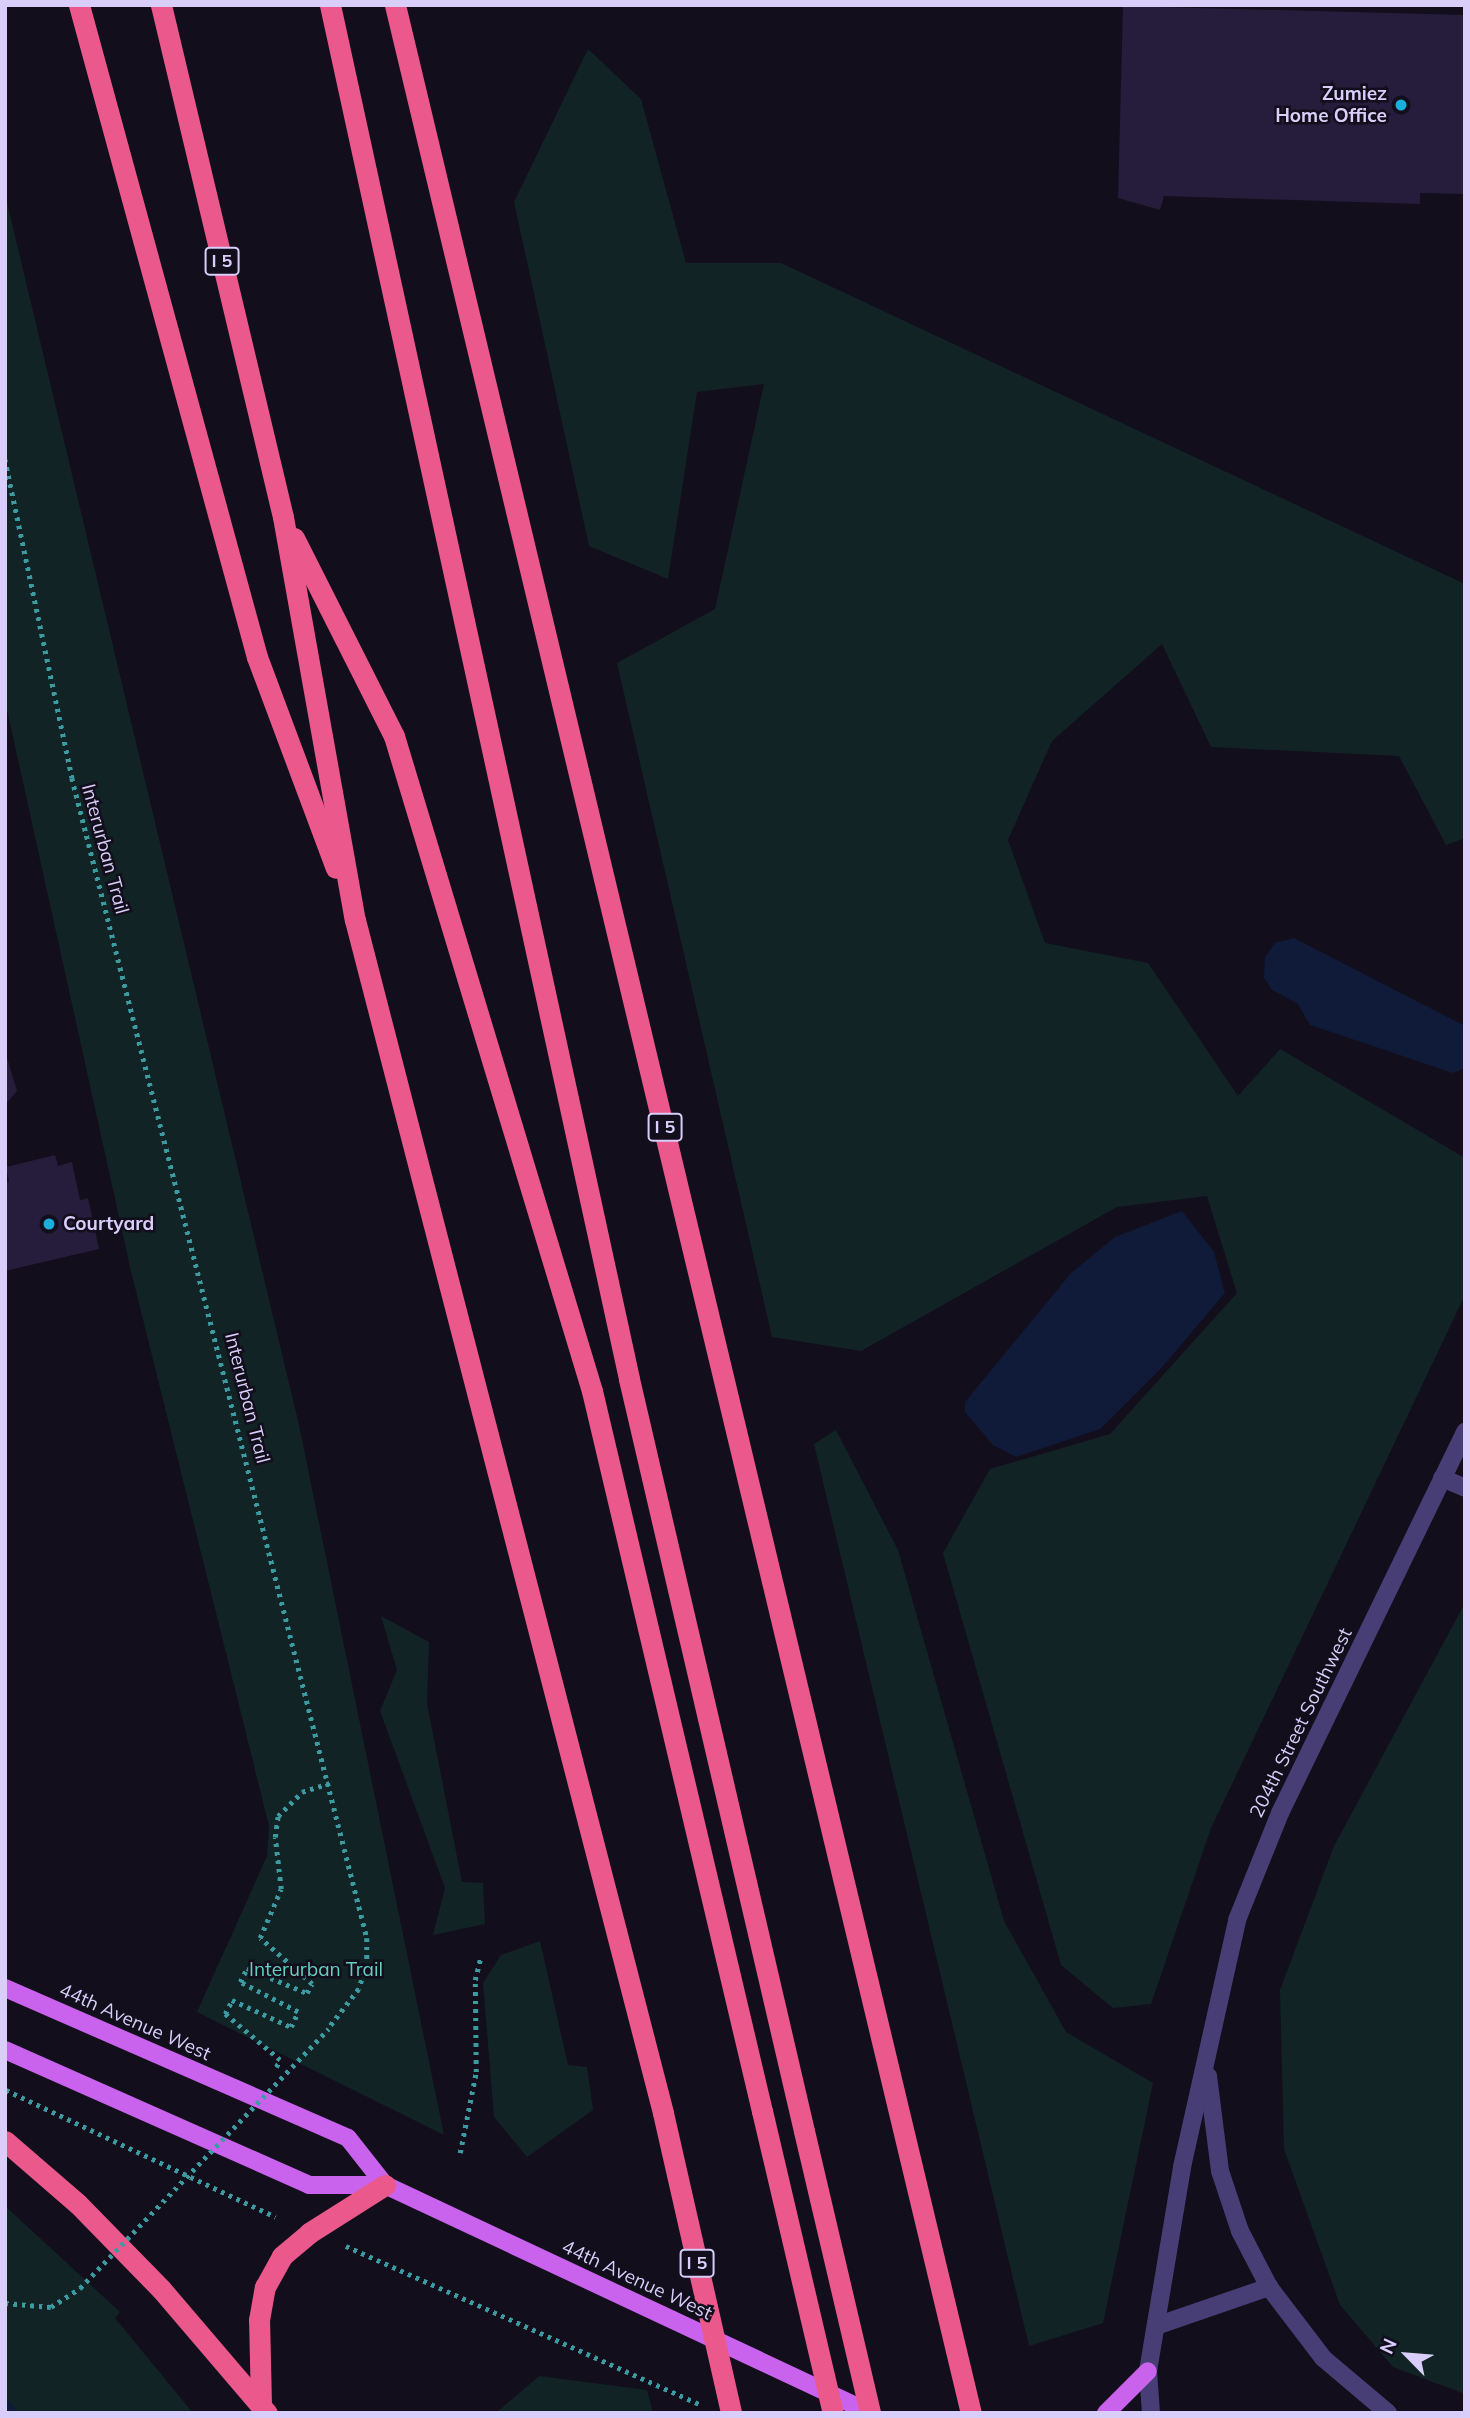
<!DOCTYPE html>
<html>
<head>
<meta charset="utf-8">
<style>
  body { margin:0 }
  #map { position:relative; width:1470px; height:2418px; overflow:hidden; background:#120e1c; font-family:Mulish,sans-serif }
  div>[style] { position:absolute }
  .green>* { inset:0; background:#122325 }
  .water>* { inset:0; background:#101a39 }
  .stream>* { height:12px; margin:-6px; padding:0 6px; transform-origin:6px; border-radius:6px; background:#101a39 }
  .building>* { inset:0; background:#261c3b }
  .path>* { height:4.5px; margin-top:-2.25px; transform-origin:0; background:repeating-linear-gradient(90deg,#3b9ba1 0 3.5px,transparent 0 8.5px) }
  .minor>* { height:18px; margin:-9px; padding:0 9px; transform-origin:9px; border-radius:9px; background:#473e76 }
  .major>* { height:18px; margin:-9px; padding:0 9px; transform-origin:9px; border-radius:9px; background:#c962ec }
  .highway>* { height:21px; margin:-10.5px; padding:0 10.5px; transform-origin:10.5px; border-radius:10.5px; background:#eb588c }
  .path-bridge>* { height:4.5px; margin-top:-2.25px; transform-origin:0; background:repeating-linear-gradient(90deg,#3b9ba1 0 3.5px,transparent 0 8.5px) }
  .highway-bridge>* { height:21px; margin:-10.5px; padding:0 10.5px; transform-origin:10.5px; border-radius:10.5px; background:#eb588c }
  .dots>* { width:19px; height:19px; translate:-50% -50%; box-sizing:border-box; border:4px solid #120e1c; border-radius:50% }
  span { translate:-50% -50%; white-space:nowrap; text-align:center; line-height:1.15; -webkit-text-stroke:5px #120e1c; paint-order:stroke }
  .shield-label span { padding:2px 5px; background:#120e1c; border:2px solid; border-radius:5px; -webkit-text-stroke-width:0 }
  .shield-label { font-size:18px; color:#d8cef9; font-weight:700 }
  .poi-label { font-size:19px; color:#d8cef9; font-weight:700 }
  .right { translate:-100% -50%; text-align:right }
  .left { translate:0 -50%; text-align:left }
  .street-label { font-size:19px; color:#d8cef9 }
  .park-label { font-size:19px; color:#64d0c2 }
  .frame { position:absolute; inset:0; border:7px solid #d8cef9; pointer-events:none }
  .north { position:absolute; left:1372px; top:2320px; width:70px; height:70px; -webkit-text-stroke:5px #120e1c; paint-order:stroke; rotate:295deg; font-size:19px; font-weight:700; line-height:28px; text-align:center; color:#d8cef9 }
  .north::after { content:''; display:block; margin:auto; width:24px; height:32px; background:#d8cef9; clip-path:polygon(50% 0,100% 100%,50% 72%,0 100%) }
</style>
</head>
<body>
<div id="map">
  <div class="green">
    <i style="clip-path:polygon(588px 49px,641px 99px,686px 263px,781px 263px,1465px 584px,1465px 838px,1446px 845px,1399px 756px,1211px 747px,1162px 644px,1052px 741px,1008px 840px,1045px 943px,1148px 963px,1238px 1096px,1280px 1049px,1465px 1158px,1465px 1295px,1211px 1828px,1151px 2004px,1113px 2008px,1061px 1965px,943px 1553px,990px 1469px,1110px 1434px,1237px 1293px,1207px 1196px,1117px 1207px,861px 1351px,772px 1337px,617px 663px,715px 609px,764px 384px,697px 392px,668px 579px,589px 546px,514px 202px)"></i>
    <i style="clip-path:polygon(5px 194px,299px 1425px,444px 2135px,197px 2012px,267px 1856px,269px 1826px,131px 1271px,5px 701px)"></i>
    <i style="clip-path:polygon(836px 1430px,898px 1550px,1004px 1921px,1066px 2032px,1153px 2083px,1103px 2323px,1029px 2346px,814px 1444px)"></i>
    <i style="clip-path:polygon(1465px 1603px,1465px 2394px,1393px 2367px,1340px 2305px,1284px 2149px,1280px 1990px,1334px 1846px)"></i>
    <i style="clip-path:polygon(381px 1616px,429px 1642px,427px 1704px,462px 1882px,483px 1883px,485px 1924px,433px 1935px,445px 1888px,380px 1711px,397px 1670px)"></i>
    <i style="clip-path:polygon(540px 1941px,568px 2065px,587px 2067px,593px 2110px,527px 2157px,494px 2117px,483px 1983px,501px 1955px)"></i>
    <i style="clip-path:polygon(5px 2206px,120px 2312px,115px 2318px,193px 2413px,5px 2413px)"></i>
    <i style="clip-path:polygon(539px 2376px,647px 2390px,653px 2413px,496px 2413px)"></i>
  </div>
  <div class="water">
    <i style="clip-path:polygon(1294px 938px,1465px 1026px,1465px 1068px,1453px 1073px,1310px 1025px,1298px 1004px,1272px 990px,1264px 978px,1265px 957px,1275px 943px)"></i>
    <i style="clip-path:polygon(1182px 1211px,1214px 1252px,1225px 1293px,1164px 1365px,1100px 1429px,1016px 1457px,993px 1445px,965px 1412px,965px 1402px,1071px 1273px,1115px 1237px)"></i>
  </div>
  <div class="stream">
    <i style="left:5px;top:2406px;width:9px;rotate:49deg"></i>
  </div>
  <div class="building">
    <i style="clip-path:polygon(1123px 6px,1465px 15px,1465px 194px,1420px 193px,1420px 204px,1164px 196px,1160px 210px,1118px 198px)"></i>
    <i style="clip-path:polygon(5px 1051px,17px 1091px,5px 1105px)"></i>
    <i style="clip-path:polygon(55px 1155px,58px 1166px,72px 1162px,80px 1200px,88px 1198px,99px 1249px,5px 1271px,5px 1183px,9px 1182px,6px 1167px)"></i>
  </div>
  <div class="path">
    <i style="left:5px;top:459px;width:326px;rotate:78.1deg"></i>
    <i style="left:72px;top:778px;width:1197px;rotate:75.73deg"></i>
    <i style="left:367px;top:1938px;width:26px;rotate:90deg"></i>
    <i style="left:367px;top:1964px;width:26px;rotate:108deg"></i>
    <i style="left:359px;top:1989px;width:51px;rotate:127.8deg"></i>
    <i style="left:276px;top:2067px;width:8px;rotate:-60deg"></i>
    <i style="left:280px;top:2060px;width:72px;rotate:-140.1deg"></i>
    <i style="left:225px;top:2014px;width:16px;rotate:-63deg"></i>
    <i style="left:232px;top:2000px;width:65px;rotate:24.6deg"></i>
    <i style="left:291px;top:2027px;width:17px;rotate:-65deg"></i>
    <i style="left:298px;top:2012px;width:65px;rotate:-152.7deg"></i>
    <i style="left:240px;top:1982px;width:16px;rotate:-63deg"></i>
    <i style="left:247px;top:1968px;width:65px;rotate:22.6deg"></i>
    <i style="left:307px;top:1993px;width:10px;rotate:-61deg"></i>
    <i style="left:312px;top:1984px;width:69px;rotate:-138.5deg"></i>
    <i style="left:260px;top:1938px;width:53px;rotate:-66.8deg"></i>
    <i style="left:281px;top:1889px;width:52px;rotate:-96.6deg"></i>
    <i style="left:275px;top:1837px;width:21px;rotate:-82deg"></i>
    <i style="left:278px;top:1816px;width:34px;rotate:-45deg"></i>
    <i style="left:302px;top:1792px;width:29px;rotate:-18deg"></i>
    <i style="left:6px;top:2090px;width:298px;rotate:25.2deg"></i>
    <i style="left:460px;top:2153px;width:83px;rotate:-78.8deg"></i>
    <i style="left:476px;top:2072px;width:92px;rotate:-90.6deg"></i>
    <i style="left:475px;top:1980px;width:21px;rotate:-76deg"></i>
    <i style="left:346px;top:2246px;width:387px;rotate:24.1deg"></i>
    <i style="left:5px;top:2303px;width:46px;rotate:5deg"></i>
    <i style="left:51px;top:2307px;width:35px;rotate:-33deg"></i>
  </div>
  <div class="minor">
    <i style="left:1442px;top:1478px;width:25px;rotate:23deg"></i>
    <i style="left:1208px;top:2076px;width:96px;rotate:82.8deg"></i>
    <i style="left:1220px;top:2171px;width:63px;rotate:71.6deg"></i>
    <i style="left:1240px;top:2231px;width:63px;rotate:62.6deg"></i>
    <i style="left:1269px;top:2287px;width:89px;rotate:52.7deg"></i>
    <i style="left:1323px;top:2358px;width:85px;rotate:40.2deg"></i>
    <i style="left:1156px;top:2326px;width:120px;rotate:-19deg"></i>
    <i style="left:1151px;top:2413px;width:42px;rotate:-94.1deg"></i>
    <i style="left:1148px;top:2371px;width:207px;rotate:-80.5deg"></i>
    <i style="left:1182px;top:2167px;width:253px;rotate:-77.4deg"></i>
    <i style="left:1237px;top:1920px;width:115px;rotate:-68.1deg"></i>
    <i style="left:1280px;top:1813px;width:424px;rotate:-64.1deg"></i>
  </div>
  <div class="major">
    <i style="left:5px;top:1988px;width:374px;rotate:23.6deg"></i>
    <i style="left:348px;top:2138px;width:60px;rotate:51.8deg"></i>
    <i style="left:5px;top:2050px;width:333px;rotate:23.9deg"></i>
    <i style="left:309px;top:2185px;width:76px"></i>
    <i style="left:385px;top:2185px;width:537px;rotate:25.13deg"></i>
    <i style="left:1106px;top:2413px;width:59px;rotate:-45deg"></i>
  </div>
  <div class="highway">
    <i style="left:79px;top:5px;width:676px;rotate:74.73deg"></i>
    <i style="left:257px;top:657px;width:225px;rotate:69.5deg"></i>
    <i style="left:161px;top:5px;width:526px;rotate:76.6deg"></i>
    <i style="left:283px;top:517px;width:409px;rotate:79.9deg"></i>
    <i style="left:355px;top:920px;width:1232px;rotate:75.52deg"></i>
    <i style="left:330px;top:5px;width:1406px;rotate:77.72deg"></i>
    <i style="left:629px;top:1379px;width:772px;rotate:76.9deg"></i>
    <i style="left:395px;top:5px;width:2476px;rotate:76.55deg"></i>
    <i style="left:294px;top:538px;width:222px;rotate:63.2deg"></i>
    <i style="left:394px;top:736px;width:684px;rotate:73.18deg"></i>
    <i style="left:592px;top:1391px;width:740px;rotate:76.72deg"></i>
    <i style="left:5px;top:2141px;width:96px;rotate:40.8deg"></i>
    <i style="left:78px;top:2204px;width:119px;rotate:45.7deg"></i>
    <i style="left:161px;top:2289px;width:163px;rotate:49.5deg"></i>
    <i style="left:261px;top:2405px;width:85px;rotate:-91.3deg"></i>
    <i style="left:259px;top:2320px;width:34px;rotate:-80deg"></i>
    <i style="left:265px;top:2287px;width:35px;rotate:-61deg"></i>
    <i style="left:282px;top:2256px;width:35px;rotate:-40deg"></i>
    <i style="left:309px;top:2233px;width:90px;rotate:-32.3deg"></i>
  </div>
  <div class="path-bridge">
    <i style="left:80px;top:2288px;width:359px;rotate:-46.2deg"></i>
  </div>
  <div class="highway-bridge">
    <i style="left:762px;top:2111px;width:310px;rotate:76.8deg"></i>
    <i style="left:663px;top:2113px;width:308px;rotate:77.2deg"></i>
    <i style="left:804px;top:2131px;width:290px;rotate:76.8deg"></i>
  </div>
  <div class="dots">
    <i style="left:1401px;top:105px;background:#1aafda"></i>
    <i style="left:49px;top:1224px;background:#1aafda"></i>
  </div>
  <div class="shield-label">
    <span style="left:222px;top:261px">I 5</span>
    <span style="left:665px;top:1127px">I 5</span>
    <span style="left:697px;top:2263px">I 5</span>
  </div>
  <div class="poi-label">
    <span class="right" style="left:1387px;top:105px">Zumiez<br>Home Office</span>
    <span class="left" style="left:63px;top:1224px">Courtyard</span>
  </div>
  <div class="street-label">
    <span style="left:105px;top:849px;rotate:75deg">Interurban Trail</span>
    <span style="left:247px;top:1398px;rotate:76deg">Interurban Trail</span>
    <span style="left:1301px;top:1723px;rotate:-64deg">204th Street Southwest</span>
    <span style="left:135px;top:2022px;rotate:24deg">44th Avenue West</span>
    <span style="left:637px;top:2280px;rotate:25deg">44th Avenue West</span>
  </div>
  <div class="park-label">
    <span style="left:316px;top:1970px">Interurban Trail</span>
  </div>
  <div class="frame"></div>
  <div class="north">N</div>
</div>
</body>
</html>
